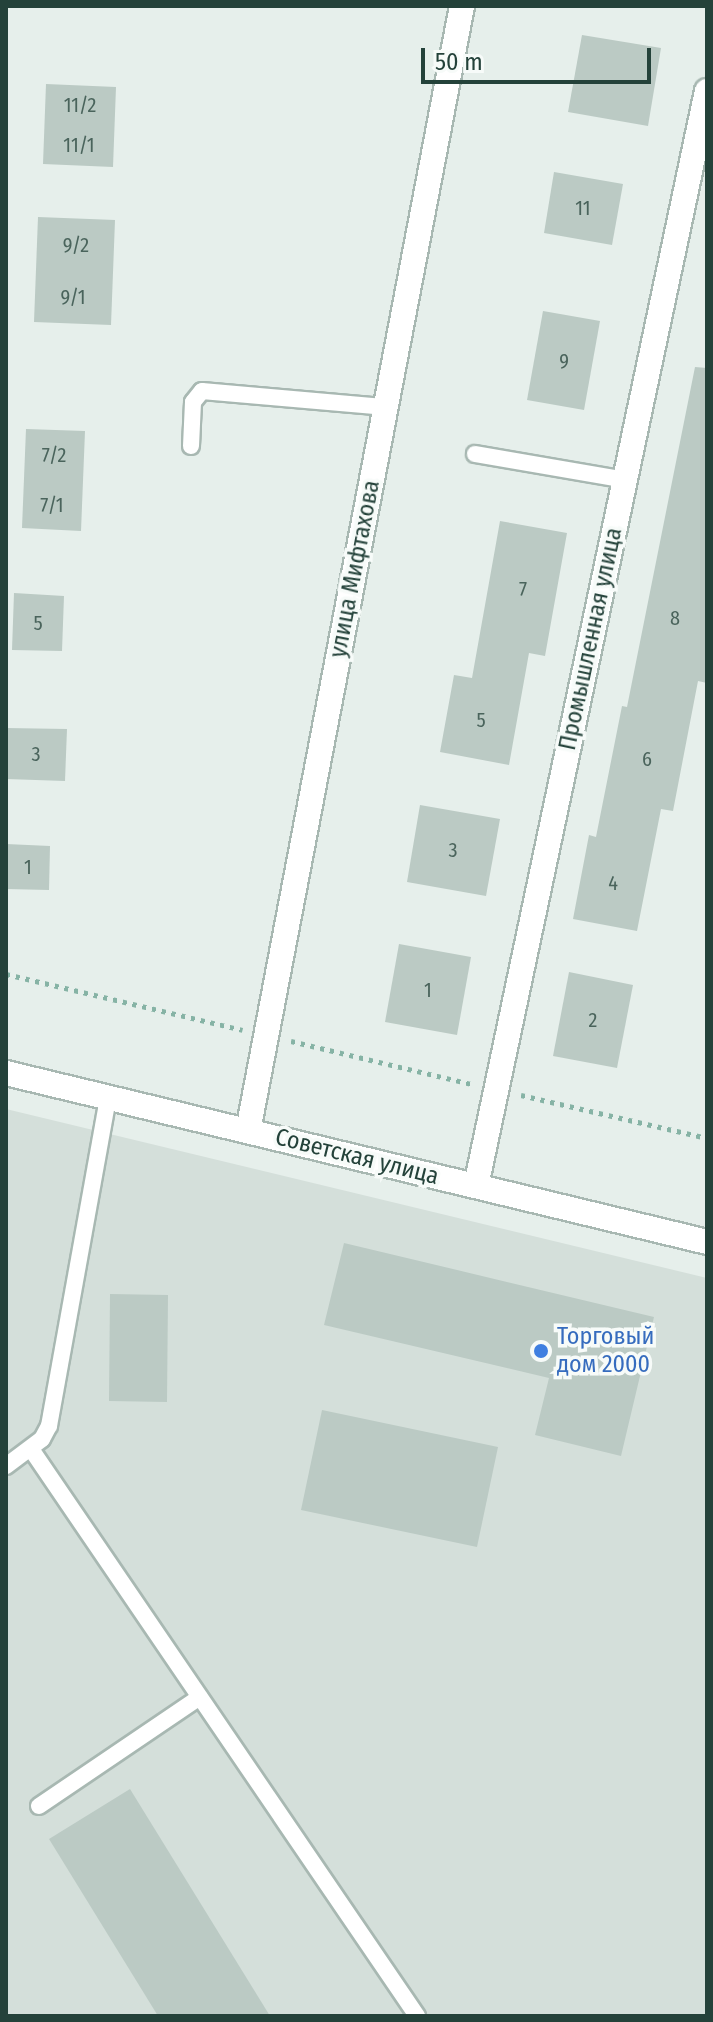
<!DOCTYPE html>
<html>
<head>
<meta charset="utf-8">
<style>
  body { margin:0 }
  #map { position:relative; width:713px; height:2022px; overflow:hidden; background:#e6efeb; font-family:"Fira Sans Condensed",sans-serif }
  div>[style] { position:absolute }
  .built>* { inset:0; background:#d4dfda }
  .building>* { inset:0; background:#bbcac4 }
  .path>* { height:5px; margin-top:-2.5px; transform-origin:0; background:repeating-linear-gradient(90deg,#86b3a5 0 4px,transparent 0 10px) }
  .roads { filter:drop-shadow(2px 0 #a8b8b2) drop-shadow(-2px 0 #a8b8b2) drop-shadow(0 2px #a8b8b2) drop-shadow(0 -2px #a8b8b2) }
  .service>* { height:16px; margin:-8px; padding:0 8px; transform-origin:8px; border-radius:8px; background:#fff }
  .minor>* { height:24px; margin:-12px; padding:0 12px; transform-origin:12px; border-radius:12px; background:#fff }
  .secondary>* { height:24px; margin:-12px; padding:0 12px; transform-origin:12px; border-radius:12px; background:#fff }
  .dots>* { width:22px; height:22px; translate:-50% -50%; box-sizing:border-box; border:4px solid #f7fbf9; border-radius:50% }
  span { translate:-50% -50%; white-space:nowrap; text-align:center; line-height:1.15; -webkit-text-stroke:7px #f7fbf9; paint-order:stroke }
  .number-label { font-size:20px; color:#4a645c }
  .number-label span { -webkit-text-stroke-width:0 }
  .street-label { font-size:24px; color:#24423a }
  .shop-label { font-size:24px; color:#366cbe }
  .left { translate:0 -50%; text-align:left }
  .frame { position:absolute; inset:0; border:8px solid #24423a; pointer-events:none }
  .scale { position:absolute; left:421px; top:48px; width:230px; height:36px; box-sizing:border-box; border:4px solid #24423a; border-top:0; padding-left:10px; font-size:24px; line-height:28px; white-space:nowrap; color:#24423a; -webkit-text-stroke:6px #f7fbf9; paint-order:stroke }
</style>
</head>
<body>
<div id="map">
  <div class="built">
    <i style="clip-path:polygon(6px 1109px,707px 1278px,707px 2016px,6px 2016px)"></i>
  </div>
  <div class="building">
    <i style="clip-path:polygon(582px 35px,661px 48px,648px 126px,568px 112px)"></i>
    <i style="clip-path:polygon(46px 84px,116px 87px,113px 167px,43px 164px)"></i>
    <i style="clip-path:polygon(554px 172px,623px 184px,612px 245px,544px 233px)"></i>
    <i style="clip-path:polygon(38px 217px,115px 220px,111px 325px,34px 322px)"></i>
    <i style="clip-path:polygon(543px 311px,600px 321px,584px 410px,527px 400px)"></i>
    <i style="clip-path:polygon(695px 367px,707px 368px,707px 683px,698px 681px,673px 811px,661px 809px,637px 931px,573px 919px,589px 835px,596px 837px,622px 706px,627px 707px)"></i>
    <i style="clip-path:polygon(26px 429px,85px 431px,81px 531px,22px 528px)"></i>
    <i style="clip-path:polygon(500px 521px,567px 533px,545px 656px,529px 653px,509px 765px,440px 752px,454px 675px,472px 678px)"></i>
    <i style="clip-path:polygon(14px 593px,64px 596px,62px 651px,12px 650px)"></i>
    <i style="clip-path:polygon(6px 728px,67px 729px,65px 781px,6px 779px)"></i>
    <i style="clip-path:polygon(420px 805px,500px 819px,486px 896px,407px 882px)"></i>
    <i style="clip-path:polygon(6px 844px,50px 846px,49px 890px,6px 889px)"></i>
    <i style="clip-path:polygon(399px 944px,471px 957px,457px 1035px,385px 1022px)"></i>
    <i style="clip-path:polygon(569px 972px,633px 985px,617px 1068px,553px 1056px)"></i>
    <i style="clip-path:polygon(344px 1243px,654px 1317px,621px 1456px,535px 1435px,549px 1378px,324px 1325px)"></i>
    <i style="clip-path:polygon(110px 1294px,168px 1295px,167px 1402px,109px 1401px)"></i>
    <i style="clip-path:polygon(322px 1410px,498px 1447px,477px 1547px,301px 1510px)"></i>
    <i style="clip-path:polygon(130px 1789px,270px 2016px,158px 2016px,49px 1839px)"></i>
  </div>
  <div class="path">
    <i style="left:6px;top:974px;width:243px;rotate:13.3deg"></i>
    <i style="left:291px;top:1041px;width:186px;rotate:13.4deg"></i>
    <i style="left:521px;top:1095px;width:191px;rotate:13deg"></i>
  </div>
  <div class="roads">
    <div class="service">
      <i style="left:191px;top:446px;width:44px;rotate:-87.4deg"></i>
      <i style="left:193px;top:402px;width:14px;rotate:-51deg"></i>
      <i style="left:202px;top:391px;width:185px;rotate:5deg"></i>
      <i style="left:475px;top:454px;width:152px;rotate:9.8deg"></i>
      <i style="left:31px;top:1449px;width:686px;rotate:55.75deg"></i>
      <i style="left:6px;top:1466px;width:45px;rotate:-36.9deg"></i>
      <i style="left:42px;top:1439px;width:15px;rotate:-62deg"></i>
      <i style="left:49px;top:1426px;width:333px;rotate:-79.8deg"></i>
      <i style="left:39px;top:1806px;width:194px;rotate:-34.1deg"></i>
    </div>
    <div class="minor">
      <i style="left:248px;top:1131px;width:1145px;rotate:-79.23deg"></i>
      <i style="left:476px;top:1186px;width:1119px;rotate:-78.09deg"></i>
    </div>
    <div class="secondary">
      <i style="left:6px;top:1073px;width:721px;rotate:13.55deg"></i>
    </div>
  </div>
  <div class="dots">
    <i style="left:541px;top:1351px;background:#3f7fe0"></i>
  </div>
  <div class="number-label">
    <span style="left:80px;top:105px">11/2</span>
    <span style="left:79px;top:145px">11/1</span>
    <span style="left:583px;top:208px">11</span>
    <span style="left:76px;top:245px">9/2</span>
    <span style="left:73px;top:297px">9/1</span>
    <span style="left:564px;top:361px">9</span>
    <span style="left:54px;top:455px">7/2</span>
    <span style="left:52px;top:505px">7/1</span>
    <span style="left:523px;top:589px">7</span>
    <span style="left:675px;top:618px">8</span>
    <span style="left:38px;top:623px">5</span>
    <span style="left:481px;top:720px">5</span>
    <span style="left:36px;top:754px">3</span>
    <span style="left:647px;top:759px">6</span>
    <span style="left:453px;top:850px">3</span>
    <span style="left:28px;top:867px">1</span>
    <span style="left:613px;top:883px">4</span>
    <span style="left:428px;top:990px">1</span>
    <span style="left:593px;top:1020px">2</span>
  </div>
  <div class="street-label">
    <span style="left:355px;top:569px;rotate:-79deg">улица Мифтахова</span>
    <span style="left:591px;top:639px;rotate:-78deg">Промышленная улица</span>
    <span style="left:357px;top:1157px;rotate:14deg">Советская улица</span>
  </div>
  <div class="shop-label">
    <span class="left" style="left:557px;top:1351px">Торговый<br>дом 2000</span>
  </div>
  <div class="frame"></div>
  <div class="scale">50 m</div>
</div>
</body>
</html>
